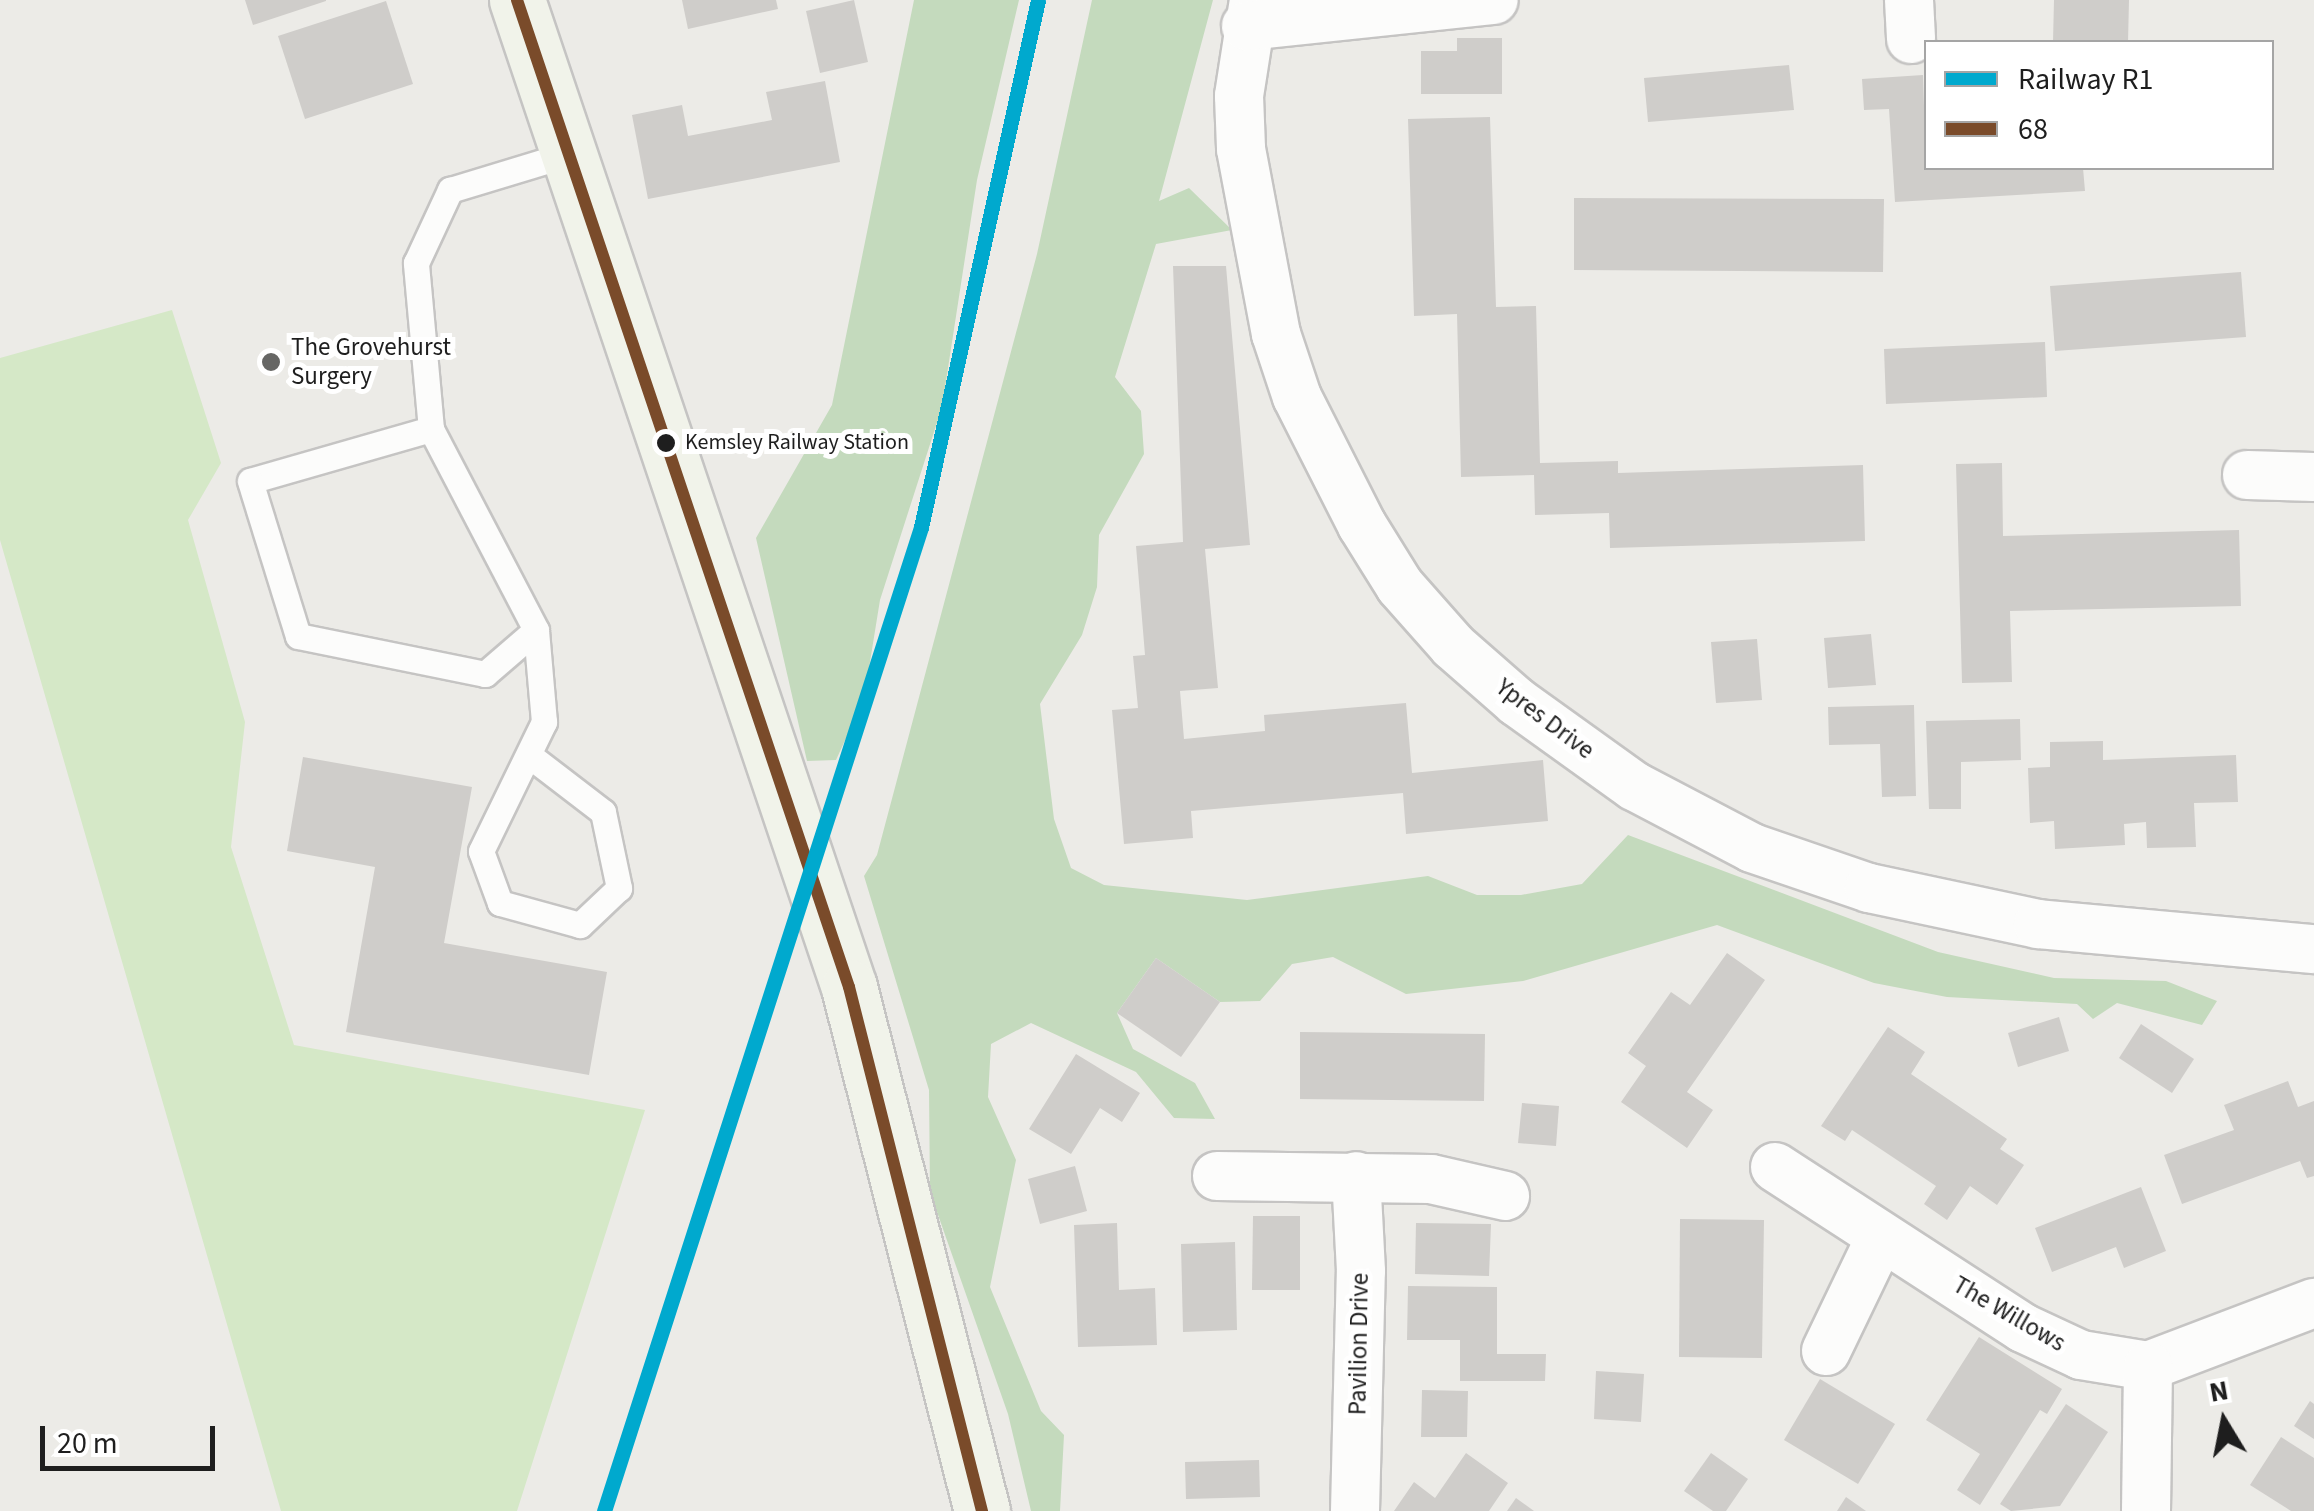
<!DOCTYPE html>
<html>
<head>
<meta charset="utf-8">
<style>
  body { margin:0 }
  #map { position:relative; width:2314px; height:1511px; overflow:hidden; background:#ecebe7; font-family:"Source Sans 3",sans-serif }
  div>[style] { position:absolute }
  .grass>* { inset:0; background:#d5e8c7 }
  .forest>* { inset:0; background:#c4dabd }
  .building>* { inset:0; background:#cfcdca }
  .roads { filter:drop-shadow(2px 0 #c5c4c3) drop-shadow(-2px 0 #c5c4c3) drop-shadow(0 2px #c5c4c3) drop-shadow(0 -2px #c5c4c3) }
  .lane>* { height:25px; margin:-12.5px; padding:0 12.5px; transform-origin:12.5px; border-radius:12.5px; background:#fcfcfb }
  .street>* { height:48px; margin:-24px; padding:0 24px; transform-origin:24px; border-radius:24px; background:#fcfcfb }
  .secondary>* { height:55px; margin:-27.5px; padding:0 27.5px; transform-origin:27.5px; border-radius:27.5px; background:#f1f3ea }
  .bus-1>* { height:12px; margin:-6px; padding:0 6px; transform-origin:6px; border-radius:6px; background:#7a4b2a }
  .rail-1>* { height:15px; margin:-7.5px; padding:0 7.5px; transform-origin:7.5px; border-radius:7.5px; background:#00a9ce }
  .dots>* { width:28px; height:28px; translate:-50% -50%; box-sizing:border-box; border:5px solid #fff; border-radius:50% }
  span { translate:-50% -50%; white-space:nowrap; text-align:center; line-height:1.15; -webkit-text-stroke:10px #fff; paint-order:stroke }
  .bus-label { font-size:22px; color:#1e1e1e }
  .left { translate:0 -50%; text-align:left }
  .poi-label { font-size:25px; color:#1e1e1e }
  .street-label { font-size:25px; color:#1e1e1e }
  .legend { position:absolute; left:1924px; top:40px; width:350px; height:130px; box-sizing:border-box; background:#fff; border:2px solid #a5a5a5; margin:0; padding:12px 18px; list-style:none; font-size:30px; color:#1e1e1e }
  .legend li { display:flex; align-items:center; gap:20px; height:50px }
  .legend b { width:50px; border:2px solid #a5a5a5 }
  .north { position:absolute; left:2174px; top:1371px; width:100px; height:100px; -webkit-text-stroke:8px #fff; paint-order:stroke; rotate:350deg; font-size:28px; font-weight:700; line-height:40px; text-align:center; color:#1e1e1e }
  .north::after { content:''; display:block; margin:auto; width:35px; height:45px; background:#1e1e1e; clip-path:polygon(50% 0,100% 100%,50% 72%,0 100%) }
  .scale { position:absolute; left:40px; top:1426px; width:175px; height:45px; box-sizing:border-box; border:5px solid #1e1e1e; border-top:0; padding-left:12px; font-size:30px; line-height:35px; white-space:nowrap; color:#1e1e1e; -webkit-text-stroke:8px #fff; paint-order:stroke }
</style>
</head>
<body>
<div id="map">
  <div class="grass">
    <i style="clip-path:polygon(172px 310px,221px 463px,188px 520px,245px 722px,231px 847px,294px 1045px,645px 1110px,517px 1511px,281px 1511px,0 540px,0 358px)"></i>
  </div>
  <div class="forest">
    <i style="clip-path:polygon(914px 0,1019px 0,977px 180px,942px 407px,880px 600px,864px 699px,836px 760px,807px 761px,756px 538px,832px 405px)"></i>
    <i style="clip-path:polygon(1092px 0,1213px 0,1159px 201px,1189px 188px,1232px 230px,1156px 244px,1115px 377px,1141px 411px,1144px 454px,1099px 535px,1097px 587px,1082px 635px,1040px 704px,1054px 819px,1071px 868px,1104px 885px,1247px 900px,1428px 876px,1477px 895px,1521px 895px,1582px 884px,1628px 835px,1938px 952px,2054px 978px,2166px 981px,2217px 1001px,2202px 1025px,2117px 1003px,2093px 1019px,2077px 1004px,1947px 997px,1874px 983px,1717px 925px,1523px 981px,1406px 994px,1333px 957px,1292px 964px,1260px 1001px,1220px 1002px,1156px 958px,1117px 1013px,1133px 1049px,1195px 1083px,1215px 1119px,1174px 1118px,1136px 1072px,1031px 1023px,991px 1044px,988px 1097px,1016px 1160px,990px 1287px,1041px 1411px,1064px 1435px,1060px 1511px,1031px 1511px,1008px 1414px,930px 1192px,929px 1090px,864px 876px,877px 855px,1037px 254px)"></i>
  </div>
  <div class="building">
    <i style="clip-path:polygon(245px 0,326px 0,326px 1px,253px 25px)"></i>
    <i style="clip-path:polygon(682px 0,776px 0,778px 9px,688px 29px)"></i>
    <i style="clip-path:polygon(854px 0,868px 62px,820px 73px,806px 11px)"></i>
    <i style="clip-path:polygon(2054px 0,2129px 0,2128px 42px,2053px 42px)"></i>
    <i style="clip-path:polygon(386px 1px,413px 84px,305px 119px,278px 36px)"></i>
    <i style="clip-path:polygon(1457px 38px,1502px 38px,1502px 94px,1421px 94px,1421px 51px,1457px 51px)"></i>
    <i style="clip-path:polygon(1789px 65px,1794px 110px,1648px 122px,1644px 78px)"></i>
    <i style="clip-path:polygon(1923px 75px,1926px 168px,2083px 168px,2085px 191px,1895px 202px,1889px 109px,1864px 110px,1862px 79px)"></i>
    <i style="clip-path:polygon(825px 81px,840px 162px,648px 199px,632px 115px,682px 105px,688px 136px,772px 120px,766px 92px)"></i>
    <i style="clip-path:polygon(1490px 117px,1496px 307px,1536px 306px,1540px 463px,1618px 461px,1618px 473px,1863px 465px,1865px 541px,1610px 548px,1609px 513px,1535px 515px,1534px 475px,1461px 477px,1457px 314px,1414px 316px,1408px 119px)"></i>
    <i style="clip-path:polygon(1574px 198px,1884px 199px,1883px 272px,1574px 270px)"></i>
    <i style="clip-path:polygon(1173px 266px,1226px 266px,1250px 545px,1205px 549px,1218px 688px,1180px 691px,1184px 739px,1265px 731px,1264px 715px,1406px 703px,1412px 773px,1543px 760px,1548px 821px,1406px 834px,1403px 793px,1191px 811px,1193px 838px,1124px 844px,1112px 710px,1138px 708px,1133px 656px,1145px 655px,1136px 546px,1183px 542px)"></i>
    <i style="clip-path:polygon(2241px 272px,2246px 337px,2055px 351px,2050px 286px)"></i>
    <i style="clip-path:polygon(2045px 342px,2047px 397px,1886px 404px,1884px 349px)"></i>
    <i style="clip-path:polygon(2002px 463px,2003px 536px,2239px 530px,2241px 606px,2010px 611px,2012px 682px,1962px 683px,1956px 464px)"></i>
    <i style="clip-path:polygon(1871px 634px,1876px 685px,1828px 688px,1824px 638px)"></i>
    <i style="clip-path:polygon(1757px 639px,1762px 700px,1716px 703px,1711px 642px)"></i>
    <i style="clip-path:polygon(1914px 705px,1916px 796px,1882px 797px,1880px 744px,1829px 745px,1828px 707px)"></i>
    <i style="clip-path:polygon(2020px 719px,2021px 760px,1961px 762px,1961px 809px,1929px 809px,1926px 721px)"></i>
    <i style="clip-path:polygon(2103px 741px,2103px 760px,2236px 755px,2238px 802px,2194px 803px,2196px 847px,2147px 848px,2146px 822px,2124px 824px,2125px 845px,2055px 849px,2054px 821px,2030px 823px,2028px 768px,2050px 767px,2050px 742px)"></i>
    <i style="clip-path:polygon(303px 757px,472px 787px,444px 943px,607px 972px,589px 1075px,346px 1032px,375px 867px,287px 851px)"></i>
    <i style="clip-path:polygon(1727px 953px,1765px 980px,1687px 1092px,1713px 1110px,1687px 1148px,1621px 1102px,1646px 1066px,1628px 1053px,1671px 992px,1690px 1005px)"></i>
    <i style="clip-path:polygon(1156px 958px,1220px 1002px,1181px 1057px,1117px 1013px)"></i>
    <i style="clip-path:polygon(2059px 1017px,2069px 1051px,2018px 1067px,2008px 1033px)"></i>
    <i style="clip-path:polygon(2141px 1024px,2194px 1059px,2172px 1093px,2119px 1058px)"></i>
    <i style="clip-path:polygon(1888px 1027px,1925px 1052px,1911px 1074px,2007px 1139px,2000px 1149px,2024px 1165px,1997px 1205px,1970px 1186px,1947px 1220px,1924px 1204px,1936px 1186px,1852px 1130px,1845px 1141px,1821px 1126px)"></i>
    <i style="clip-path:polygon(1300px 1032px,1485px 1034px,1484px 1101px,1300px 1099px)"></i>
    <i style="clip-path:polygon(1076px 1054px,1140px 1093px,1122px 1122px,1100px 1108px,1071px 1154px,1029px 1129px)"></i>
    <i style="clip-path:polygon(2288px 1081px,2298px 1107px,2314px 1101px,2314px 1176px,2307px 1178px,2300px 1161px,2182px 1204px,2164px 1155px,2234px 1130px,2224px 1105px)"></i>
    <i style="clip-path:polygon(1522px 1103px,1559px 1106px,1556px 1146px,1518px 1143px)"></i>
    <i style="clip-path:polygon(1075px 1166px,1087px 1211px,1040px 1224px,1028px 1179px)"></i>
    <i style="clip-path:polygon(2141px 1187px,2166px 1251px,2124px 1268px,2116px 1247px,2052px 1272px,2035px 1228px)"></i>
    <i style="clip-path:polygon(1253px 1216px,1300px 1216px,1300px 1290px,1252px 1290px)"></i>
    <i style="clip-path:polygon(1680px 1219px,1764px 1220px,1762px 1358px,1679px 1357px)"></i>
    <i style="clip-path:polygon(1117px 1223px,1119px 1290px,1155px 1288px,1157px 1345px,1078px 1347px,1074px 1225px)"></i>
    <i style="clip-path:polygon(1416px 1223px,1491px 1224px,1489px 1276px,1415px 1274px)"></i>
    <i style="clip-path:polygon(1235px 1242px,1237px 1330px,1183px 1332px,1181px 1244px)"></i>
    <i style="clip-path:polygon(1408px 1286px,1497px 1287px,1497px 1354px,1546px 1354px,1545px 1381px,1460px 1381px,1460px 1340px,1407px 1340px)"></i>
    <i style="clip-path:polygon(1979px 1337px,2062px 1389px,2047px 1414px,2040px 1410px,1980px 1505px,1957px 1490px,1980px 1454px,1926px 1420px)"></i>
    <i style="clip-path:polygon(1596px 1371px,1644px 1374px,1641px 1422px,1594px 1419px)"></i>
    <i style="clip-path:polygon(1820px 1379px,1895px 1424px,1858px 1484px,1784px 1440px)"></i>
    <i style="clip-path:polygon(1422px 1390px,1468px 1391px,1467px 1437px,1421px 1437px)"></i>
    <i style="clip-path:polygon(2310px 1401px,2314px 1404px,2314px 1439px,2294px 1426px)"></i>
    <i style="clip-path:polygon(2066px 1404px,2108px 1432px,2060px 1506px,2011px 1511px,2000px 1504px)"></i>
    <i style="clip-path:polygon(2281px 1437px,2314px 1458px,2314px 1511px,2291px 1511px,2250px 1485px)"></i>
    <i style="clip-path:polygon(1466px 1453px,1508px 1483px,1489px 1511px,1394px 1511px,1414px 1482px,1435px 1498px)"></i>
    <i style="clip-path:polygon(1711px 1453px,1748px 1479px,1726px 1511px,1713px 1511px,1684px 1491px)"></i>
    <i style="clip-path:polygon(1259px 1460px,1260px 1497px,1186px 1499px,1185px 1462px)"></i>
    <i style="clip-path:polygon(1846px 1497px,1866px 1511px,1837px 1511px)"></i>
    <i style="clip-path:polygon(1516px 1498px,1534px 1511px,1507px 1511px)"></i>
  </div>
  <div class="roads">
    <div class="lane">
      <i style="left:431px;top:429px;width:188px;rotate:164deg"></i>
      <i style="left:250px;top:481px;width:162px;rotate:72.8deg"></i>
      <i style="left:298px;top:636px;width:191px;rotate:11.5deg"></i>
      <i style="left:485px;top:674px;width:67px;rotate:-40.8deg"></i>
      <i style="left:536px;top:630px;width:227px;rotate:-117.6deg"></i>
      <i style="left:431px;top:429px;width:167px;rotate:-95.2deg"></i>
      <i style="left:416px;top:263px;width:81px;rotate:-65deg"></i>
      <i style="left:450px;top:190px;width:120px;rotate:-16.9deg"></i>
      <i style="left:530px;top:756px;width:92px;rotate:37.5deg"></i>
      <i style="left:603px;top:812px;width:78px;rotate:78.1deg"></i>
      <i style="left:619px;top:888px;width:54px;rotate:136.5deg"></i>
      <i style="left:580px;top:925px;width:83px;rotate:-164.6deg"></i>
      <i style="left:500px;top:903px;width:55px;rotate:-110.1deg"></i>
      <i style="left:481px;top:851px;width:144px;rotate:-64deg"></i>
      <i style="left:544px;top:722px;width:92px;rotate:-95deg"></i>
    </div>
    <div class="street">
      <i style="left:1254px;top:0;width:97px;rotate:98.9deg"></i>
      <i style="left:1239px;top:96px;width:53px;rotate:87.8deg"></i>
      <i style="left:1241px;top:149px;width:188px;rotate:79.3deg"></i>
      <i style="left:1276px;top:334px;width:66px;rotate:71.6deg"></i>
      <i style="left:1297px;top:397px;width:144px;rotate:63.1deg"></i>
      <i style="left:1362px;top:525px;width:72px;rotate:58.1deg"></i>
      <i style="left:1400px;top:586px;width:80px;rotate:48.5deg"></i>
      <i style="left:1453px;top:646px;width:85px;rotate:41.2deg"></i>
      <i style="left:1517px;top:702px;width:144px;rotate:35.7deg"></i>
      <i style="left:1634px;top:786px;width:133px;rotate:27.7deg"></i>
      <i style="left:1752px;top:848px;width:124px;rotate:18.9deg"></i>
      <i style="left:1869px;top:888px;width:173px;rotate:12deg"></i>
      <i style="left:2038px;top:924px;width:277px;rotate:5.2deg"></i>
      <i style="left:1909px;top:0;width:39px;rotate:87deg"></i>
      <i style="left:1246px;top:26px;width:249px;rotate:-6deg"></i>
      <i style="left:2247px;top:475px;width:67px;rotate:1.7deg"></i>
      <i style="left:1775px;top:1167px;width:296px;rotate:33deg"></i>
      <i style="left:2023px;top:1328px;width:64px;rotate:25deg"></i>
      <i style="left:2081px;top:1355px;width:68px;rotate:9.3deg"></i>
      <i style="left:2148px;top:1366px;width:178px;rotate:-20.8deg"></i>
      <i style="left:1217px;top:1176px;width:214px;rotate:0.8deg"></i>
      <i style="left:1431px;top:1179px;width:76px;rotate:12.9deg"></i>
      <i style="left:1826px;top:1351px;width:124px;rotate:-64.3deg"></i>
      <i style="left:1355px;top:1511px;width:240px;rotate:-88.6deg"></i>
      <i style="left:1361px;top:1271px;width:95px;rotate:-93deg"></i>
      <i style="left:2146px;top:1511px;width:145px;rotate:-89.2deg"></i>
    </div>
    <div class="secondary">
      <i style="left:517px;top:0;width:1041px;rotate:71.41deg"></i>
      <i style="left:849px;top:987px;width:541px;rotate:75.76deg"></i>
    </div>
  </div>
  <div class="bus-1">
    <i style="left:517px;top:0;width:1041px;rotate:71.41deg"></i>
    <i style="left:849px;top:987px;width:541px;rotate:75.76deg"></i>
  </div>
  <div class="rail-1">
    <i style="left:604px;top:1511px;width:1034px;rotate:-72.14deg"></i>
    <i style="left:921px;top:527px;width:540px;rotate:-77.48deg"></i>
  </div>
  <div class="dots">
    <i style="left:271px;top:362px;background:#666664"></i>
    <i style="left:666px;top:443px;background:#1e1e1e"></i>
  </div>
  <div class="bus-label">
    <span class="left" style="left:685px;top:443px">Kemsley Railway Station</span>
  </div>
  <div class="poi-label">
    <span class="left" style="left:291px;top:362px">The Grovehurst<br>Surgery</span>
  </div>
  <div class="street-label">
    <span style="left:1545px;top:719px;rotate:37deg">Ypres Drive</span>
    <span style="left:2009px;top:1314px;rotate:30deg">The Willows</span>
    <span style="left:1359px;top:1344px;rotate:-89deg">Pavilion Drive</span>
  </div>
  <ul class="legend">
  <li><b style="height:12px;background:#00a9ce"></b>Railway R1</li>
  <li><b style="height:12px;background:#7a4b2a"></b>68</li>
  </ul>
  <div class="north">N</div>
  <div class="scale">20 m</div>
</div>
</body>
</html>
